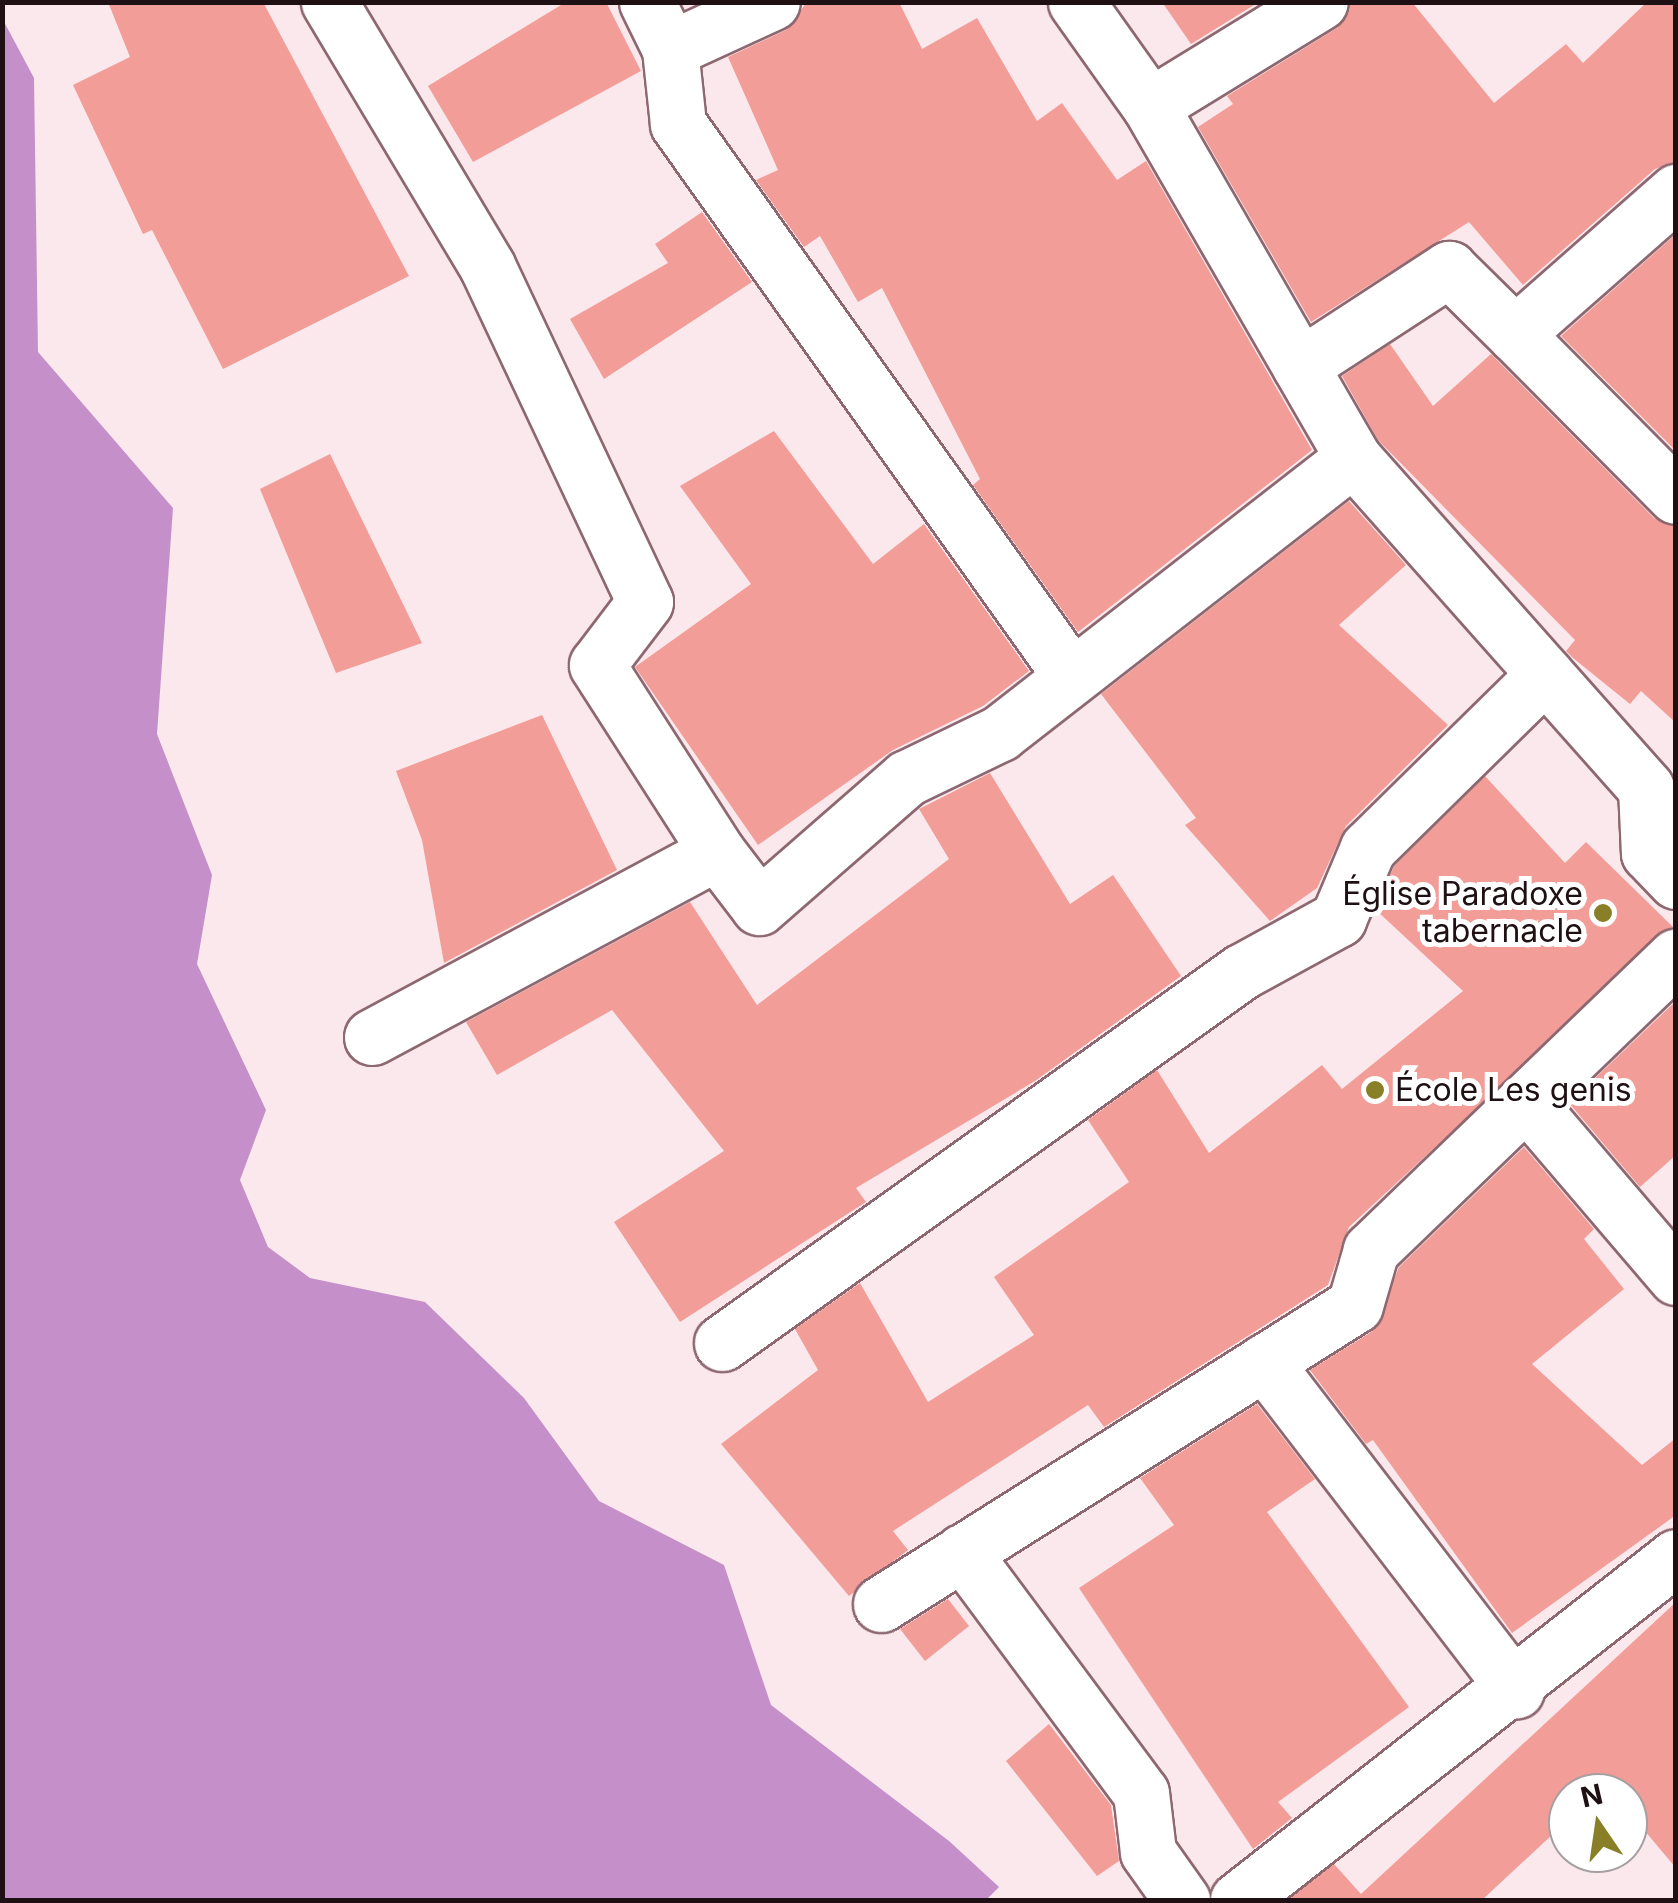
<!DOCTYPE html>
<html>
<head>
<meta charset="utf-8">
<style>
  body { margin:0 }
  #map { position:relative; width:1678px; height:1903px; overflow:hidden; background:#fae8ec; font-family:Inter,sans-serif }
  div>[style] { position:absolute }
  .water>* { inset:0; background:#c58fca }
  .building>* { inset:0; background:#f29d98 }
  .roads { filter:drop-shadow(2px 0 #8d6870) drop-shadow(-2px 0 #8d6870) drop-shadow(0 2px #8d6870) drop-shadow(0 -2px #8d6870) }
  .minor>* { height:55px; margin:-27.5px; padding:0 27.5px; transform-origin:27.5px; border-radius:27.5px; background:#fff }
  .dots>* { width:28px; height:28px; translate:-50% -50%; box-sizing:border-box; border:5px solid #fff; border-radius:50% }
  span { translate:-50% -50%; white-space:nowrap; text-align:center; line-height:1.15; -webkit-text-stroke:10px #fff; paint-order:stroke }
  .poi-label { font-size:32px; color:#1e1013 }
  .right { translate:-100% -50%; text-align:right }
  .left { translate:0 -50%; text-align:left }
  .frame { position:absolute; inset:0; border:5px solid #1e1013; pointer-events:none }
  .north { position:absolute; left:1548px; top:1773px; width:100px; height:100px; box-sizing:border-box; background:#fff; border:2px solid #a59fa1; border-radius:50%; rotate:347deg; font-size:28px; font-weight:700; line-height:40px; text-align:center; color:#1e1013 }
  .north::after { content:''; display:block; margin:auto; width:35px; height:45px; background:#887f26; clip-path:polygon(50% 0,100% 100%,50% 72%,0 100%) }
</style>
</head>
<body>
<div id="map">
  <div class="water">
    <i style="clip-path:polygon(2px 18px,34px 78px,38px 352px,173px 508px,157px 734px,212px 875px,197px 964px,266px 1110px,240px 1180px,268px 1247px,310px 1278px,425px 1302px,524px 1398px,599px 1501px,724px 1565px,771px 1705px,949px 1841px,999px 1887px,986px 1900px,3px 1900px)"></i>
  </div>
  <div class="building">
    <i style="clip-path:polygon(108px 2px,263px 2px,409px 276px,223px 369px,152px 230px,143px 234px,73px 85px,130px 57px)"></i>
    <i style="clip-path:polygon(566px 2px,606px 2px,641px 71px,473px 162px,428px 86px)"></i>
    <i style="clip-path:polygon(807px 2px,899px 2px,922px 49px,977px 18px,1037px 121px,1062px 103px,1117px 180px,1146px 161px,1312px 450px,1078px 632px,973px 485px,980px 479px,882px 288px,858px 302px,820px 236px,804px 247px,756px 180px,778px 170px,728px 57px,786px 30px)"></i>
    <i style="clip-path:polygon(1162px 2px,1259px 2px,1191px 44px)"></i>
    <i style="clip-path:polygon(1351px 2px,1412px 2px,1494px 103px,1566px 44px,1583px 63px,1647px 2px,1676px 2px,1676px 162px,1655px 169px,1523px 285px,1469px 222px,1311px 322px,1198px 127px,1233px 104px,1227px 96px,1337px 28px)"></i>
    <i style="clip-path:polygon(702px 212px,752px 282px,604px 379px,570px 319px,668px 263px,655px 244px)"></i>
    <i style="clip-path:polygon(1676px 234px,1676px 451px,1561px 336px)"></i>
    <i style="clip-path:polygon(1390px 344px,1433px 406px,1491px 354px,1654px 518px,1676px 526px,1676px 723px,1641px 691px,1630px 704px,1573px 658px,1566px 651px,1575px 640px,1378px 440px,1342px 376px)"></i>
    <i style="clip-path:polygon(774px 431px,873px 564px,924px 524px,1029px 671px,983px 706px,893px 750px,758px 845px,635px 667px,751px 584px,680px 486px)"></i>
    <i style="clip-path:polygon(330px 454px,422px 643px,336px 673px,260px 489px)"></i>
    <i style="clip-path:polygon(1349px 501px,1406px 565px,1339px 625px,1448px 725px,1346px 826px,1317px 888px,1270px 921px,1185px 825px,1196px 818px,1101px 694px)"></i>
    <i style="clip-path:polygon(542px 715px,617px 870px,444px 963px,422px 840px,396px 771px)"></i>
    <i style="clip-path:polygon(990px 773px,1070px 904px,1113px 875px,1181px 976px,1035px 1081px,856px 1188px,866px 1202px,680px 1322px,614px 1222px,724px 1151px,612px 1010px,497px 1075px,466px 1022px,690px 902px,757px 1005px,949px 859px,919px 809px)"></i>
    <i style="clip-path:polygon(1485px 776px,1565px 863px,1586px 842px,1673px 927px,1349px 1227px,1328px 1285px,1104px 1427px,1088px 1405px,893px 1531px,908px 1550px,849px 1596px,721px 1444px,818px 1370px,795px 1329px,860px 1283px,928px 1402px,1034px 1335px,994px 1277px,1129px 1182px,1088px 1120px,1157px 1070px,1209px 1153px,1322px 1065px,1342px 1089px,1463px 991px,1376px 910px,1394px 866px)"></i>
    <i style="clip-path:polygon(1676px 1001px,1676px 1155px,1640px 1187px,1569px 1103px)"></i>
    <i style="clip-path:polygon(1524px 1147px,1594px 1229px,1584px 1239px,1624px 1289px,1532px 1364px,1642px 1465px,1676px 1438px,1676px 1515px,1512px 1633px,1373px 1440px,1366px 1444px,1310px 1370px,1373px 1331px,1399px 1267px)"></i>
    <i style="clip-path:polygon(1257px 1404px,1315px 1479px,1267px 1512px,1409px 1707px,1278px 1802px,1292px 1818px,1253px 1849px,1079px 1588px,1174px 1525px,1140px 1478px)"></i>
    <i style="clip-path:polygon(948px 1599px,969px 1626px,925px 1661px,900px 1629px)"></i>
    <i style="clip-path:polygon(1676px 1602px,1676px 1868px,1628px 1811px,1628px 1793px,1606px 1785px,1568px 1793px,1568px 1820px,1482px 1900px,1288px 1900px,1334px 1864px,1361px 1894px)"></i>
    <i style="clip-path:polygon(1049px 1724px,1111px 1805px,1119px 1861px,1097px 1876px,1006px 1761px)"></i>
  </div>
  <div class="roads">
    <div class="minor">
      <i style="left:329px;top:2px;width:308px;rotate:59.1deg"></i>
      <i style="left:487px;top:266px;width:371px;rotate:64.8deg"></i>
      <i style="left:645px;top:602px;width:79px;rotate:127.3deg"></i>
      <i style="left:597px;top:665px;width:222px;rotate:57.3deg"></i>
      <i style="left:647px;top:2px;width:52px;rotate:63.9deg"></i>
      <i style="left:670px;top:49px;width:75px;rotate:83.9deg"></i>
      <i style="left:678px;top:124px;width:674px;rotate:54.54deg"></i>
      <i style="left:1076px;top:2px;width:128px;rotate:54.6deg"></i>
      <i style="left:1150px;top:106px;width:406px;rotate:60deg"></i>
      <i style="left:1353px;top:458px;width:441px;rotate:48.4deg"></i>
      <i style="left:1646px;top:788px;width:65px;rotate:87.4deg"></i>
      <i style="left:1649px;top:853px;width:39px;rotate:46deg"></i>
      <i style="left:670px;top:49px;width:112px;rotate:-24.7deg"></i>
      <i style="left:1150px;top:106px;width:199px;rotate:-31.5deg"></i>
      <i style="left:1515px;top:334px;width:228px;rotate:45.2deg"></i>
      <i style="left:1300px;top:366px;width:178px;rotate:-33.1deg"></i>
      <i style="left:1449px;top:269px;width:93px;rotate:44.6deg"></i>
      <i style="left:1515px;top:334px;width:215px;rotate:-41.4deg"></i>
      <i style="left:372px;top:1037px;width:391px;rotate:-28.2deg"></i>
      <i style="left:717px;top:852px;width:69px;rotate:52.6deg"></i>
      <i style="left:759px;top:907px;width:196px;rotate:-41.1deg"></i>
      <i style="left:907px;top:778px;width:103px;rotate:-25.8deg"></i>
      <i style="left:1000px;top:733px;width:447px;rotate:-37.9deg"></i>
      <i style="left:1530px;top:1106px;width:225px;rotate:49.5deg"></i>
      <i style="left:722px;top:1343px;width:638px;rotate:-35.56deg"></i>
      <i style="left:1241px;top:972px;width:111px;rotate:-28.7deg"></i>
      <i style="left:1338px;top:919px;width:77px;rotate:-67.1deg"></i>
      <i style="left:1368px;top:848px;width:248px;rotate:-44.5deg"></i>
      <i style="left:1264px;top:1362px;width:414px;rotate:52.5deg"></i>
      <i style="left:962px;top:1552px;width:300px;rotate:53.4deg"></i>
      <i style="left:1141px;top:1793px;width:59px;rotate:83.2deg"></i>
      <i style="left:1148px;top:1852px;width:59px;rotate:54.7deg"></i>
      <i style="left:881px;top:1604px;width:560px;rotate:-32.24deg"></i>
      <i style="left:1355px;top:1305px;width:57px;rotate:-73.8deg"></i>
      <i style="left:1371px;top:1250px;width:423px;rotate:-43.9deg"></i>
      <i style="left:1238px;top:1900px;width:556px;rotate:-38.06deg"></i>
    </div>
  </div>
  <div class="dots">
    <i style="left:1603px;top:913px;background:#887f26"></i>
    <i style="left:1375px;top:1090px;background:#887f26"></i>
  </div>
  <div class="poi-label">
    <span class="right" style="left:1583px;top:913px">Église Paradoxe<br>tabernacle</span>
    <span class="left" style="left:1395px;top:1090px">École Les genis</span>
  </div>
  <div class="frame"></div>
  <div class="north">N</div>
</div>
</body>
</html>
